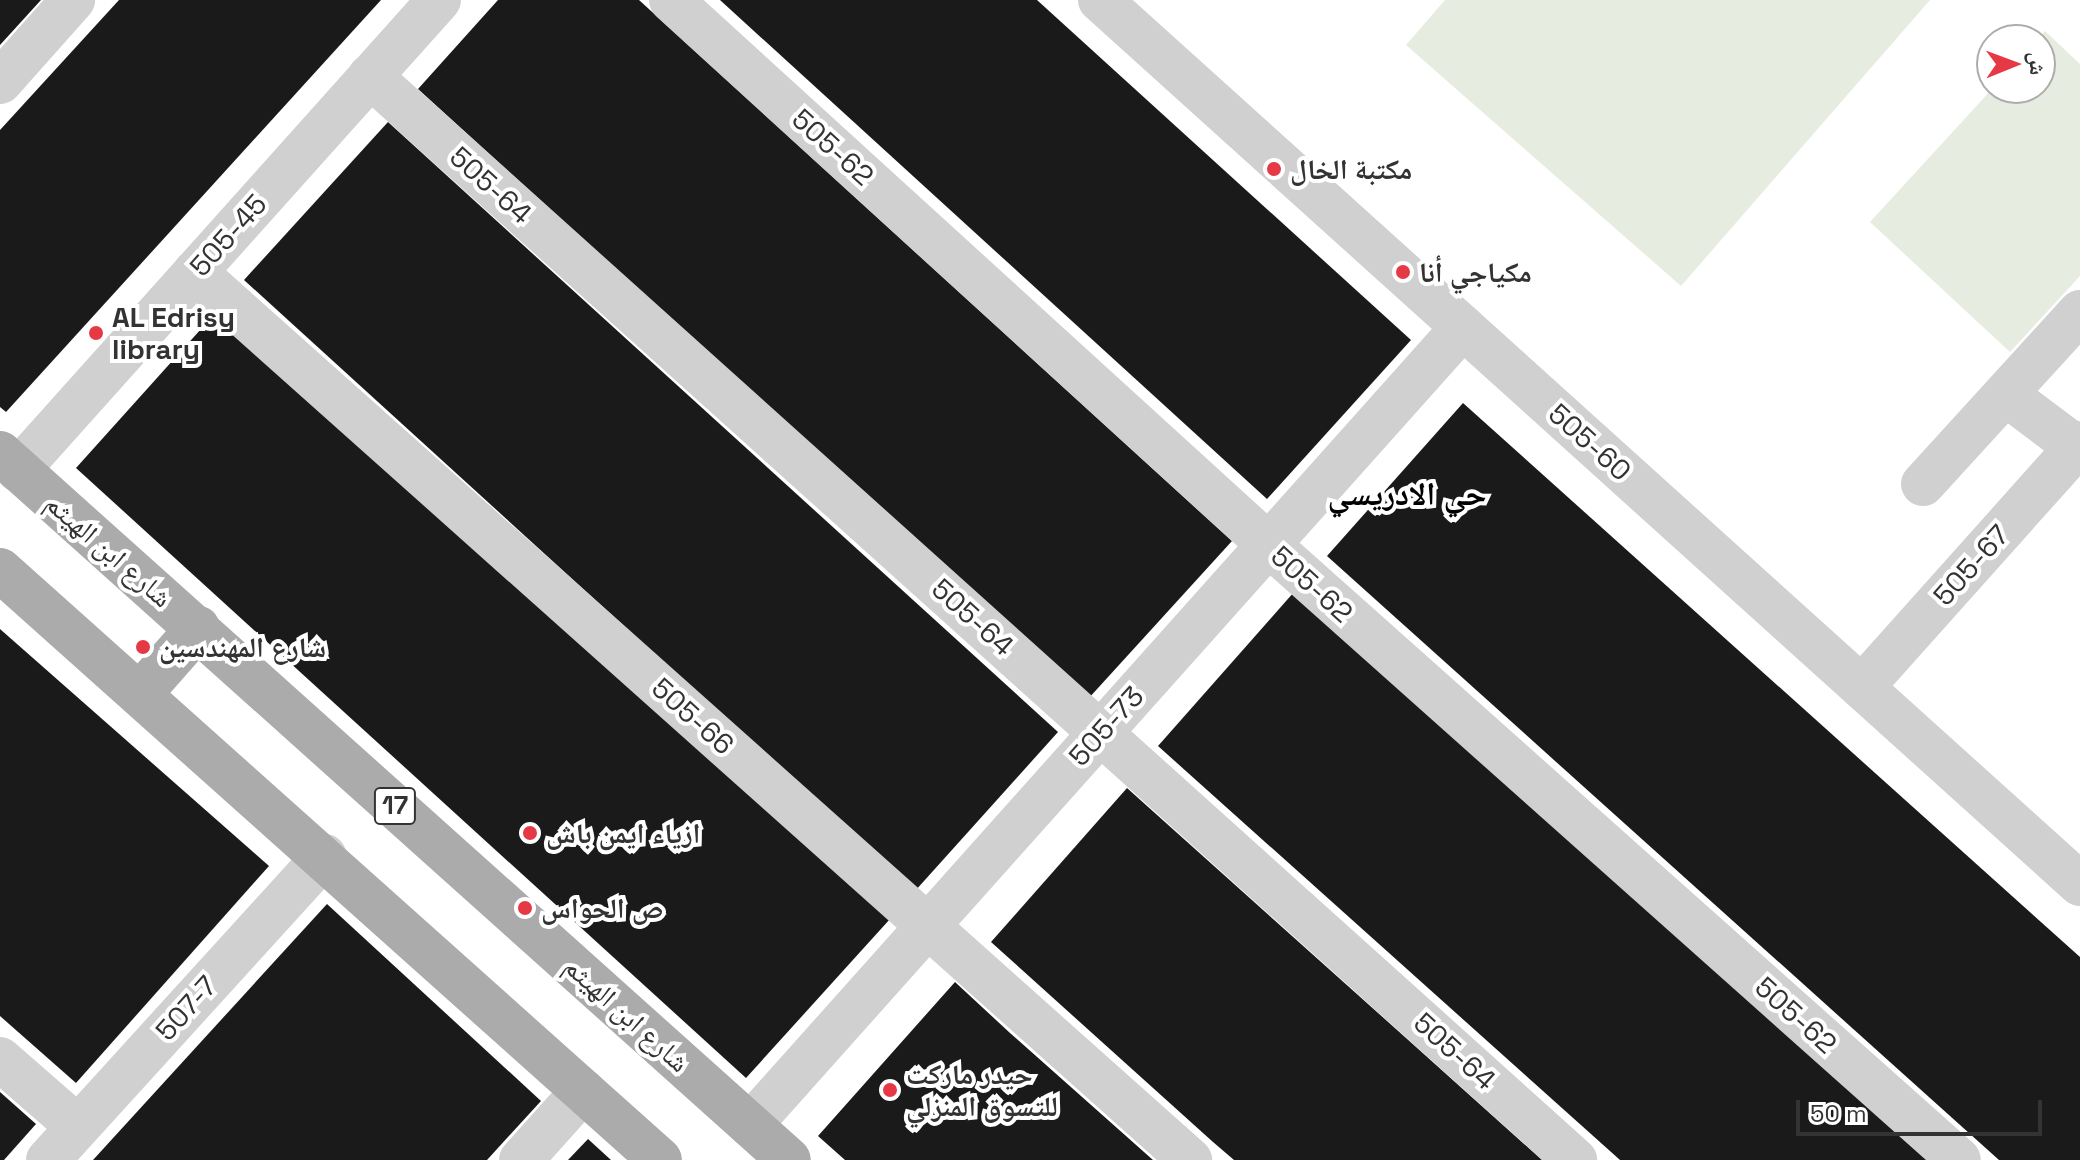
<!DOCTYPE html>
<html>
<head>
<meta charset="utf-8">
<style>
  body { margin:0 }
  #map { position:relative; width:2080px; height:1160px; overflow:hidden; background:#fff; font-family:"Space Grotesk","Noto Naskh Arabic",sans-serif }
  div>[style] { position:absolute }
  .green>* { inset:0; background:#e6ecdf }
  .building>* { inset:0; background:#1a1a1a }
  .minor>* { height:44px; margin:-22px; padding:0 22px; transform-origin:22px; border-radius:22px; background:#d0d0d0 }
  .major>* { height:44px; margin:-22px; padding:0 22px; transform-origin:22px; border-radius:22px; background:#ababab }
  .dots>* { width:22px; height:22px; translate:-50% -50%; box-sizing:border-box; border:4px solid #fff; border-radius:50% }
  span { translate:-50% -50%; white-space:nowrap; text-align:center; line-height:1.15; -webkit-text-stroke:8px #fff; paint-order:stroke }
  .shield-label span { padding:2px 6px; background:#fff; border:2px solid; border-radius:6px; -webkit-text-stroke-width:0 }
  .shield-label { font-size:26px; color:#333; font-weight:700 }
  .street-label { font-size:28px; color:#333 }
  .poi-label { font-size:28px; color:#333; font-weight:700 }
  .left { translate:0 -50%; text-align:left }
  .quarter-label { font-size:32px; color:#000; font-weight:700 }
  .north { position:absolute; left:1976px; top:24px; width:80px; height:80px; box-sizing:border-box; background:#fff; border:2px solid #adadad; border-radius:50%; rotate:89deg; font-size:22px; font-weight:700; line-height:32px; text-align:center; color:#333 }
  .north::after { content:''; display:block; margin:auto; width:28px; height:36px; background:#e63946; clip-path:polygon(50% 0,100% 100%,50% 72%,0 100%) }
  .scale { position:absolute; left:1796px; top:1100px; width:246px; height:36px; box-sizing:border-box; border:4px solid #333; border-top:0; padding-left:10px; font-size:24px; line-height:28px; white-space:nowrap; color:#333; -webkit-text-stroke:6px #fff; paint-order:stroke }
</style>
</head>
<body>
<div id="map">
  <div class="green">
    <i style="clip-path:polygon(1445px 0,1930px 0,1681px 286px,1406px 45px)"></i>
    <i style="clip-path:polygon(2045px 31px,2080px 64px,2080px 276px,2010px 352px,1870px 222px,1993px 88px,2040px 88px,2037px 40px)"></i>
  </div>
  <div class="building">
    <i style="clip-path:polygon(0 0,41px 0,0 45px)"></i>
    <i style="clip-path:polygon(119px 0,381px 0,6px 412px,0 407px,0 130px)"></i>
    <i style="clip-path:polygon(498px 0,639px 0,1232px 541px,1088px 699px,418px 89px)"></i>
    <i style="clip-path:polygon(720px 0,1037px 0,1411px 340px,1267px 499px)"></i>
    <i style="clip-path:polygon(388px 122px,1058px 732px,915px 891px,244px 280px)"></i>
    <i style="clip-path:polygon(219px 309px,890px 919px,746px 1078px,76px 468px)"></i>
    <i style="clip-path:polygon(1463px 403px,2080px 957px,2080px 1160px,1999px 1160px,1327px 556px)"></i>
    <i style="clip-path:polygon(1294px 592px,1927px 1160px,1620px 1160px,1158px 746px)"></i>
    <i style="clip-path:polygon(0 629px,269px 866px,76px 1083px,0 1016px)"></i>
    <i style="clip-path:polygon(1127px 788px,1406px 1038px,1542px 1160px,1234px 1160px,1213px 1142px,991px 942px)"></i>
    <i style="clip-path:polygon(327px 904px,541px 1101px,487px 1160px,93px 1160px)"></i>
    <i style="clip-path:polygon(955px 982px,1010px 1033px,1153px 1160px,845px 1160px,818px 1136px)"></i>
    <i style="clip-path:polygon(0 1092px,36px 1124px,4px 1160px,0 1160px)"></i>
    <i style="clip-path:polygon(588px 1139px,611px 1160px,568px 1160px)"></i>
  </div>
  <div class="minor">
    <i style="left:671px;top:0;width:809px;rotate:42.35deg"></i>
    <i style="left:1269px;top:545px;width:924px;rotate:41.71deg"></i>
    <i style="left:1100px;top:0;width:1320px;rotate:42.05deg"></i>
    <i style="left:370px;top:76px;width:1621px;rotate:41.97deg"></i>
    <i style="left:0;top:82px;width:110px;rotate:-48.3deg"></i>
    <i style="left:195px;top:272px;width:1334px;rotate:41.75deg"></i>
    <i style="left:2008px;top:396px;width:85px;rotate:36.9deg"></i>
    <i style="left:18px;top:470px;width:631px;rotate:-48.15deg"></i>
    <i style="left:1923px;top:484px;width:233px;rotate:-47.6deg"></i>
    <i style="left:1862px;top:687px;width:327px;rotate:-48.2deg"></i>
    <i style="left:0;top:1059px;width:103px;rotate:41.1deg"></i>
    <i style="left:750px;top:1125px;width:1070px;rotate:-48.22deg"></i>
    <i style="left:48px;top:1160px;width:411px;rotate:-47.7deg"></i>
    <i style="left:521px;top:1160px;width:93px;rotate:-48.1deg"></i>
  </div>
  <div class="major">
    <i style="left:0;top:453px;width:1059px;rotate:41.86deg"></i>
    <i style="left:0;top:570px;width:885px;rotate:41.79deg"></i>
    <i style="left:140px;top:694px;width:88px;rotate:-48.7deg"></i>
  </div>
  <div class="dots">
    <i style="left:1274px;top:169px;background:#e63946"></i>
    <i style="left:1403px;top:272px;background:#e63946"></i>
    <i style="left:96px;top:333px;background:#e63946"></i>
    <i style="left:143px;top:647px;background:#e63946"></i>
    <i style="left:530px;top:833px;background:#e63946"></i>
    <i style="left:525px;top:908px;background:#e63946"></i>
    <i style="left:890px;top:1090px;background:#e63946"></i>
  </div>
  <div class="shield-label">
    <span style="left:395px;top:806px">17</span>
  </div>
  <div class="street-label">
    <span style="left:833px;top:147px;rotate:42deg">505-62</span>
    <span style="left:491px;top:185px;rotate:42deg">505-64</span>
    <span style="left:228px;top:235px;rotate:-48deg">505-45</span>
    <span style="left:1590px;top:442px;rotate:42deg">505-60</span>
    <span style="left:109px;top:550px;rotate:41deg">شارع ابن الهيثم</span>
    <span style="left:1971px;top:565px;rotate:-48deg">505-67</span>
    <span style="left:1312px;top:584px;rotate:42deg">505-62</span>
    <span style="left:973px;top:617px;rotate:42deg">505-64</span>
    <span style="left:693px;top:716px;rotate:42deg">505-66</span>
    <span style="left:1106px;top:726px;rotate:-48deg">505-73</span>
    <span style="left:186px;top:1008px;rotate:-48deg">507-7</span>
    <span style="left:627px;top:1014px;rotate:42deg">شارع ابن الهيثم</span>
    <span style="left:1796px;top:1015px;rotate:42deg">505-62</span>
    <span style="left:1455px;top:1051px;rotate:42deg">505-64</span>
  </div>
  <div class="poi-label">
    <span class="left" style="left:1290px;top:169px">مكتبة الخال</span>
    <span class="left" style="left:1419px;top:272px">مكياجي أنا</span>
    <span class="left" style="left:112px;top:333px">AL Edrisy<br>library</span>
    <span class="left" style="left:159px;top:647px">شارع المهندسين</span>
    <span class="left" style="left:546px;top:833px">ازياء ايمن باش</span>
    <span class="left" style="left:541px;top:908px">ص الحواس</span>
    <span class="left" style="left:906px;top:1090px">حيدر ماركت<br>للتسوق المنزلي</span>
  </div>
  <div class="quarter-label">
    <span style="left:1407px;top:494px">حي الادريسي</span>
  </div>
  <div class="north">ش</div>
  <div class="scale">50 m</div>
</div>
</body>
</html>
